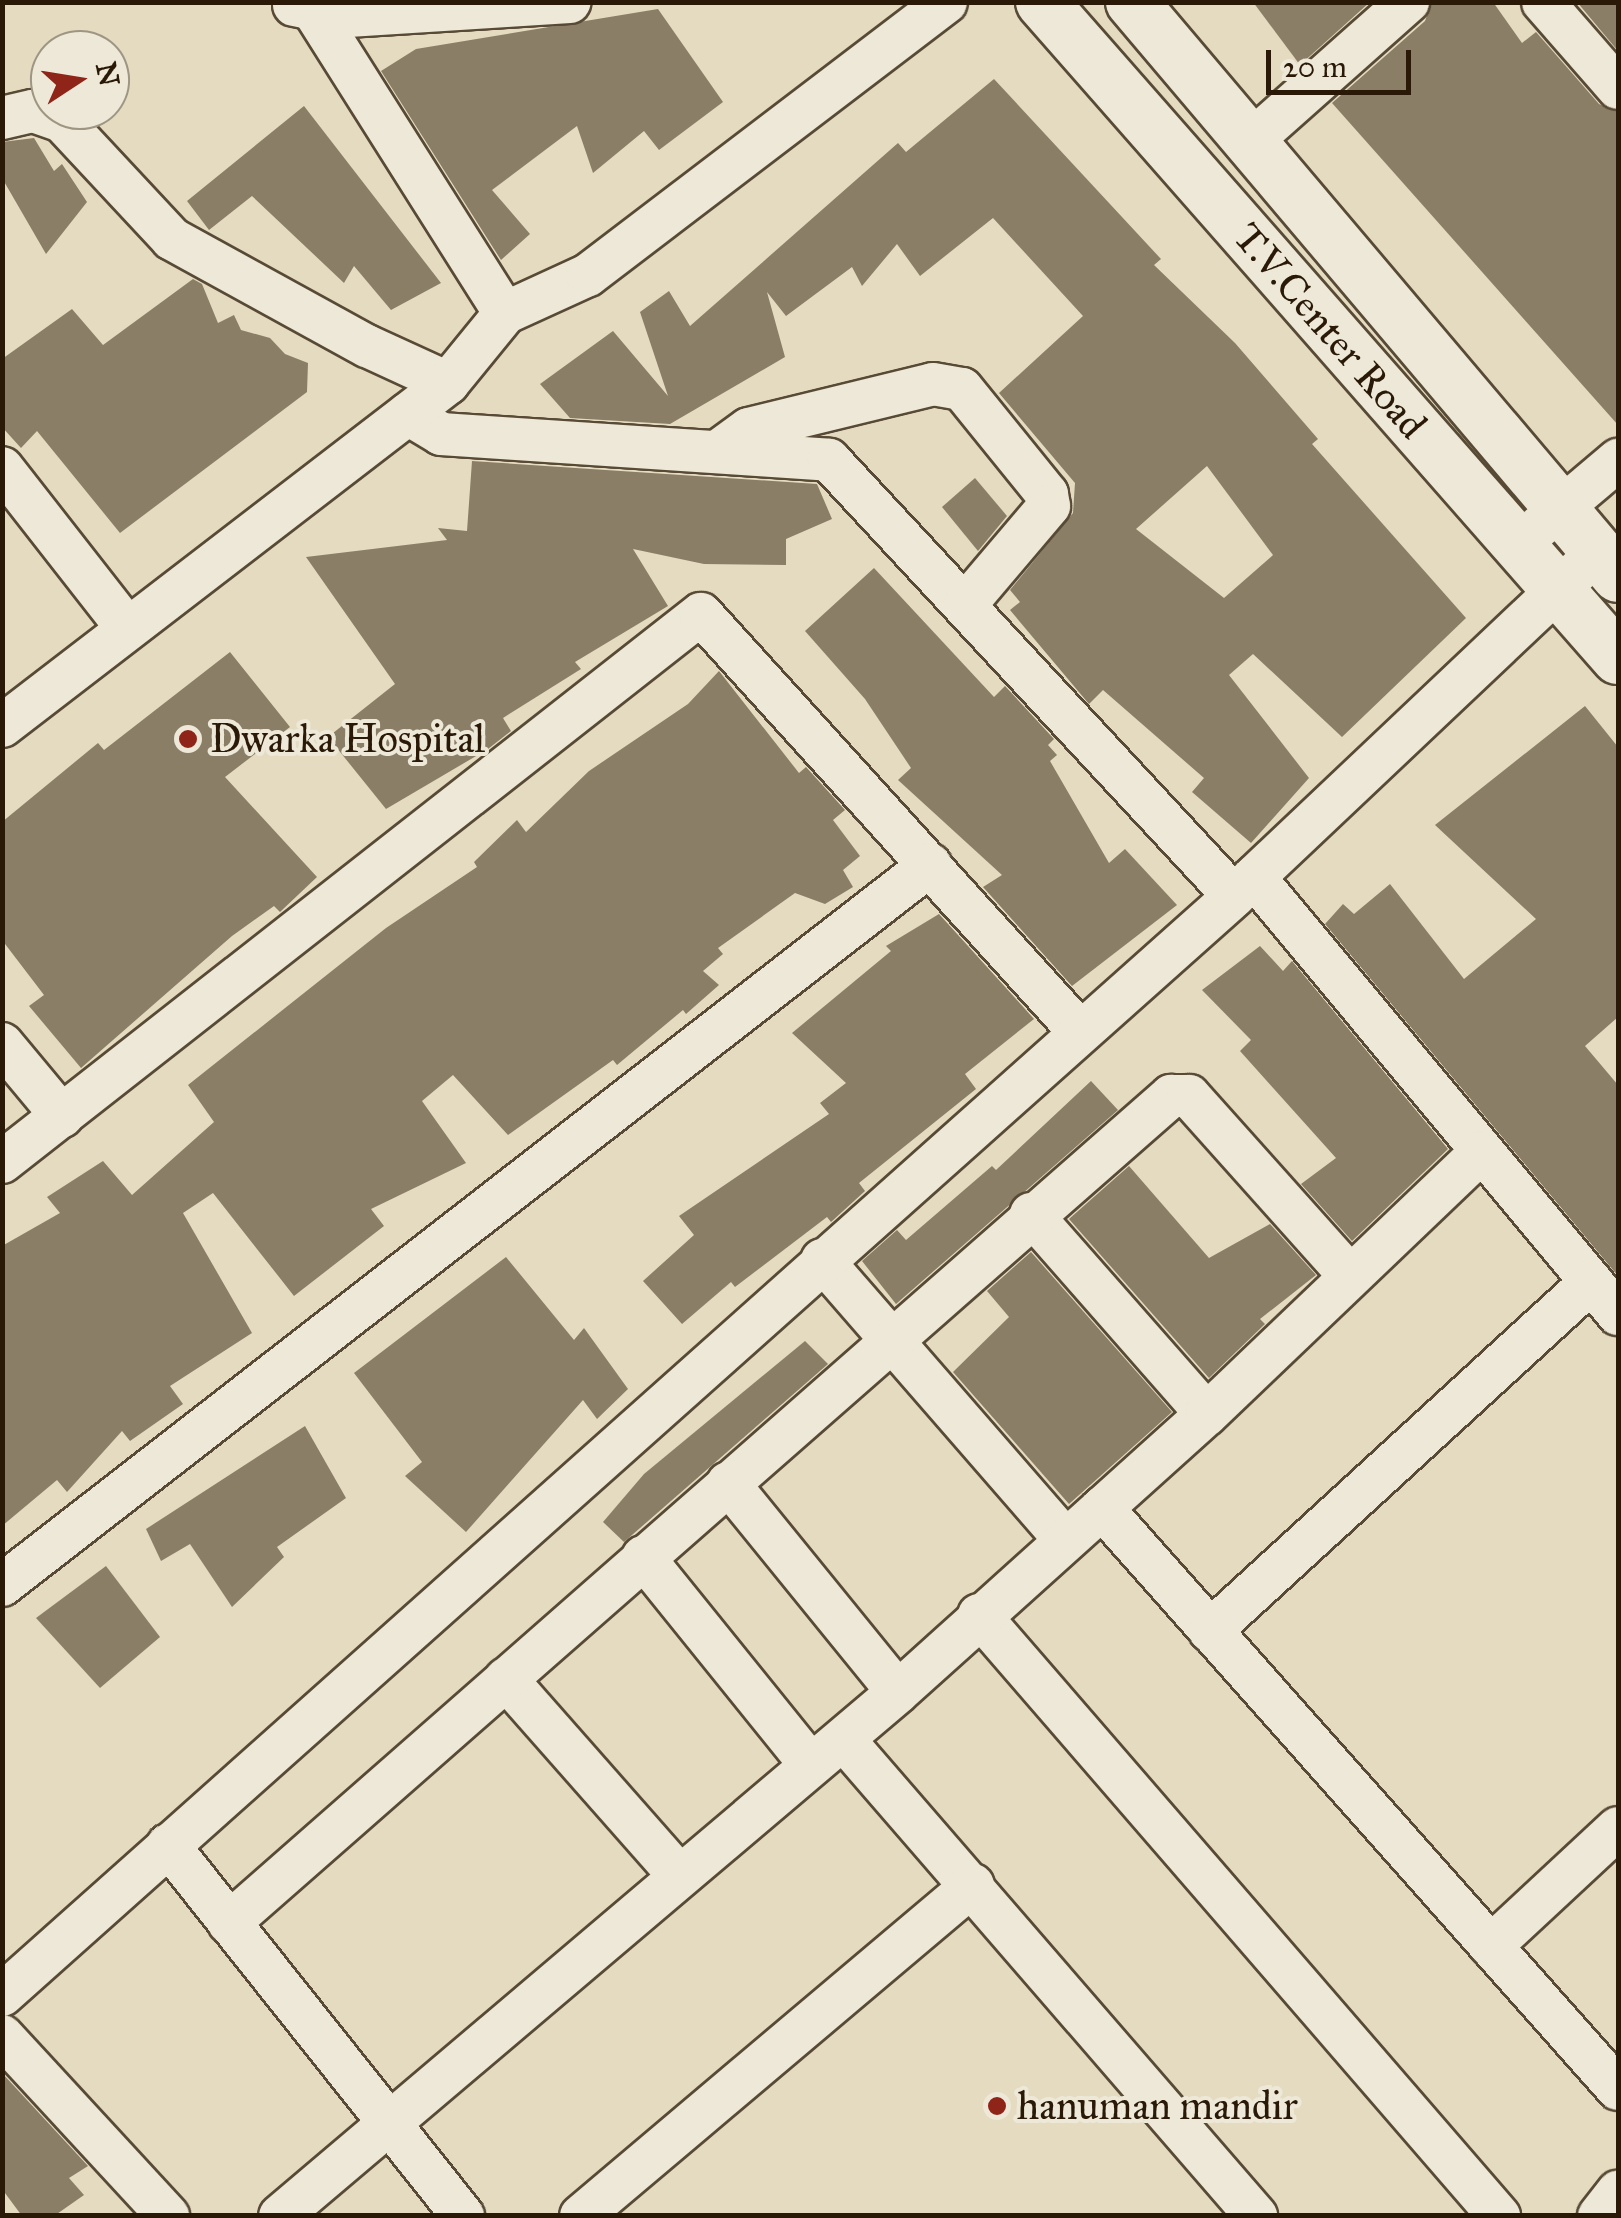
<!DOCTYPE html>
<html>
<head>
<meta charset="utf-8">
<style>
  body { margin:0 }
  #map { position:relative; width:1621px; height:2218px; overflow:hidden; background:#e4dbc1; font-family:"IM FELL Great Primer",serif }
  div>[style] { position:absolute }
  .building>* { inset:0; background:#8a7e67 }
  .roads { filter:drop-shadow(2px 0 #584a35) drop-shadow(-2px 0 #584a35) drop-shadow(0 2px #584a35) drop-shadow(0 -2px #584a35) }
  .minor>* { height:42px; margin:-21px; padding:0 21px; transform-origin:21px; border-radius:21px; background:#ede8d7 }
  .tertiary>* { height:52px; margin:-26px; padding:0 26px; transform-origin:26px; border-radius:26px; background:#ede8d7 }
  .dots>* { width:28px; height:28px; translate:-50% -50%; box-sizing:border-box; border:5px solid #ede8d7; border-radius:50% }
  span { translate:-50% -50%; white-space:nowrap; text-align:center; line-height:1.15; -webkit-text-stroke:8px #ede8d7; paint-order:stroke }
  .street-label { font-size:40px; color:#291906 }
  .poi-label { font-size:40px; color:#291906 }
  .left { translate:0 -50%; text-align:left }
  .frame { position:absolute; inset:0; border:5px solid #291906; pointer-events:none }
  .north { position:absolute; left:30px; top:30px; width:100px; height:100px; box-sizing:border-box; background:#ede8d7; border:2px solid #9f9583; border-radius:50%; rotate:78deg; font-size:28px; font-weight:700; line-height:40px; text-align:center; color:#291906 }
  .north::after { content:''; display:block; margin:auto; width:35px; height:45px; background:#8f2418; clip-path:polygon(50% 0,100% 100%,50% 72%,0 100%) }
  .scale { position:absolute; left:1266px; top:50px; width:145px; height:45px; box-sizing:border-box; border:5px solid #291906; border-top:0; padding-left:12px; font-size:30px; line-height:35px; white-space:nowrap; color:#291906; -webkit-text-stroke:8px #ede8d7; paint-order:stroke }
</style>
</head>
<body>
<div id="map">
  <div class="building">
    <i style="clip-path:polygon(1253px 2px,1370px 2px,1300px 65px)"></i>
    <i style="clip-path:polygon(1432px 2px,1493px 2px,1522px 43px,1536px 32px,1599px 104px,1618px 112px,1618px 425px,1332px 103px,1425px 21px)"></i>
    <i style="clip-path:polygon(1577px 2px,1618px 2px,1618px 51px)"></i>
    <i style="clip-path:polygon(658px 9px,723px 102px,659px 150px,644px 131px,593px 173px,577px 126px,492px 190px,530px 234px,501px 260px,381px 71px,416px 49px)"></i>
    <i style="clip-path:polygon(evenodd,994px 79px,1161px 259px,1154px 265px,1235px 343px,1318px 439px,1312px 444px,1466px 618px,1342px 737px,1253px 654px,1229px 675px,1309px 778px,1251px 843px,1192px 792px,1204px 778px,1103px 690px,1089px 704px,1010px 610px,1020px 602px,1010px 590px,1073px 513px,1075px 483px,999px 393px,1083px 316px,993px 218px,920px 276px,897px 244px,862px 286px,852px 267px,786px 316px,767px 292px,785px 357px,670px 424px,570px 418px,540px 384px,613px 331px,668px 396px,640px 312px,669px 291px,690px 326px,898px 143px,906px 152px,994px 79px,1207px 466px,1273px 555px,1224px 598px,1136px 529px,1207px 466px)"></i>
    <i style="clip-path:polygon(304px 106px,441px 283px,391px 310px,354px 266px,344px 283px,252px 196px,209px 230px,187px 201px)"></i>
    <i style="clip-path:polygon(34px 138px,54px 171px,62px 164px,87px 202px,46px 254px,2px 178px,2px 142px)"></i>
    <i style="clip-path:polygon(193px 279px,202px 284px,218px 323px,234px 315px,241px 330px,270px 338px,285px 354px,308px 363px,307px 392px,120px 533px,37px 431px,21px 448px,2px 427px,2px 359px,72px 309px,103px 345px)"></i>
    <i style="clip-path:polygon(472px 461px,817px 484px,832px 519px,786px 539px,786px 565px,704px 564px,633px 549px,668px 606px,575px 662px,581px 669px,503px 718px,511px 731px,488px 749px,386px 809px,328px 737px,395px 684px,306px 557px,447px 540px,438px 528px,467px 531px)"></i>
    <i style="clip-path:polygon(975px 478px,1007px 516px,978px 551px,942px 507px)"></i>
    <i style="clip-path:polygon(874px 568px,994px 697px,1005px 686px,1054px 739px,1048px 745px,1057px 755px,1050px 761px,1109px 863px,1125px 849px,1177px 905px,1072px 986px,983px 887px,1002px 875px,898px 780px,911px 768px,865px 699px,805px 631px)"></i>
    <i style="clip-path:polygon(230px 652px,290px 727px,225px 777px,317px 877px,280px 912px,274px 906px,232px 936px,81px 1068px,29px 1006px,44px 995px,2px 940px,2px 822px,98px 743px,104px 750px)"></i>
    <i style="clip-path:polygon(719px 671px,799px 773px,806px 767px,845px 810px,833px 820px,860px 856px,843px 870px,853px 887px,825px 904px,795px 893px,718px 948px,723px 954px,703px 971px,719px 985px,686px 1014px,683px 1010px,617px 1065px,613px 1060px,508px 1135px,453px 1075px,422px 1101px,466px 1163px,371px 1209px,384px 1226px,294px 1296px,213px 1193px,183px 1213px,252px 1333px,170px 1386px,183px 1404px,130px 1441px,122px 1431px,67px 1492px,57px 1480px,2px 1526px,2px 1246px,60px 1213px,47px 1197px,103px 1161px,132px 1195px,214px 1122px,188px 1085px,386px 928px,477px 867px,474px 862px,517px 820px,526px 832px,589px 771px,688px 704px)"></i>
    <i style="clip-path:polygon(1585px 706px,1618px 747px,1618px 1017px,1585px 1046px,1618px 1085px,1618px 1276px,1325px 924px,1343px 904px,1354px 914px,1390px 884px,1464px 979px,1536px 919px,1435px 825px)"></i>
    <i style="clip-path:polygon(939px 914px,1034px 1019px,965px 1074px,976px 1089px,859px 1183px,865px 1191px,831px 1222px,827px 1217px,735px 1287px,731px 1282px,682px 1324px,643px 1281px,694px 1235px,679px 1216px,829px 1114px,820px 1103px,846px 1083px,792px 1033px,891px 951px,886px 946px)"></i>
    <i style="clip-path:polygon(1260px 946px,1283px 971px,1292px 961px,1448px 1149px,1352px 1241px,1301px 1184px,1336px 1158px,1240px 1051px,1251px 1040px,1202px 990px)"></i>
    <i style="clip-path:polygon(1091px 1081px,1118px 1110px,896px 1304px,862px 1261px,897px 1230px,906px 1240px,992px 1166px,996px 1170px)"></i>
    <i style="clip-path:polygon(1129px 1166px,1209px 1258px,1270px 1224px,1316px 1275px,1260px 1319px,1265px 1324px,1209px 1378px,1069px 1219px)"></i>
    <i style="clip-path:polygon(1031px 1252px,1172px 1412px,1069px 1504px,953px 1372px,1009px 1317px,987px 1291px)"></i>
    <i style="clip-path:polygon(506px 1257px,574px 1340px,584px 1328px,628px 1389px,597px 1419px,583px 1400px,466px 1532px,405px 1476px,422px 1462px,354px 1373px)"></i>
    <i style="clip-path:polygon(805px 1341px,828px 1364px,624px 1542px,603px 1522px,644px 1474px)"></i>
    <i style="clip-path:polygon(305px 1426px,346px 1498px,277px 1547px,284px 1557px,232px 1607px,190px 1544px,161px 1561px,146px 1529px)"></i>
    <i style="clip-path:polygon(106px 1566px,160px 1637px,100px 1688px,36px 1618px)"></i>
    <i style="clip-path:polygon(2px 2073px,88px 2166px,69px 2178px,84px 2195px,54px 2216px,22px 2216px,2px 2189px)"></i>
  </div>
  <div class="roads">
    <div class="minor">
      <i style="left:1543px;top:2px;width:114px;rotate:48.9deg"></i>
      <i style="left:294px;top:5px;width:55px;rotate:11.5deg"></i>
      <i style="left:348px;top:16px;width:222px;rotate:-3.6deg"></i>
      <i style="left:315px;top:13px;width:355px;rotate:57.7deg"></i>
      <i style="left:2px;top:118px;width:32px;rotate:-13deg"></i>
      <i style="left:33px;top:111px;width:31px;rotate:19deg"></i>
      <i style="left:62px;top:121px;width:161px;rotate:47deg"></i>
      <i style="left:172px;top:239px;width:222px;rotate:28.8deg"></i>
      <i style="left:367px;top:346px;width:89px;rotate:24.6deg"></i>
      <i style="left:1249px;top:143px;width:213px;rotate:-41.6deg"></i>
      <i style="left:408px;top:414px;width:39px;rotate:31deg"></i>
      <i style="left:441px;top:434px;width:389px;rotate:3.8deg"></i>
      <i style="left:829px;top:460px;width:595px;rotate:47.11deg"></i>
      <i style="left:717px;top:452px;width:39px;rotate:-36deg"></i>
      <i style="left:749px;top:429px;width:189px;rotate:-13.7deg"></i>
      <i style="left:933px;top:384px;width:29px;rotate:10deg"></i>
      <i style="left:962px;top:389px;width:135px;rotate:51deg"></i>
      <i style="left:1047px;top:494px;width:12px;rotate:81deg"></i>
      <i style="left:1049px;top:506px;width:130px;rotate:130.3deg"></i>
      <i style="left:2px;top:468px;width:204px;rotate:52deg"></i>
      <i style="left:1539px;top:527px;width:104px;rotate:-40.3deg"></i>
      <i style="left:2px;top:726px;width:563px;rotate:-37.56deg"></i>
      <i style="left:448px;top:383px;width:90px;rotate:-50.8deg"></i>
      <i style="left:505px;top:313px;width:91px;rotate:-24.6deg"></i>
      <i style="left:588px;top:275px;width:450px;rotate:-37.3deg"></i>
      <i style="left:1254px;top:877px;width:569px;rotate:50.21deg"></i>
      <i style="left:2px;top:1044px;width:94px;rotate:50.2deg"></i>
      <i style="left:2px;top:1162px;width:888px;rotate:-38.1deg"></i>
      <i style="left:701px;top:614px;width:564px;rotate:47.8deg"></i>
      <i style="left:1031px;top:1214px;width:266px;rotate:48.7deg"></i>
      <i style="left:822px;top:1260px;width:371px;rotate:49deg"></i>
      <i style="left:728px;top:1483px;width:269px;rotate:50.9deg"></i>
      <i style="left:1102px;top:1508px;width:777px;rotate:48.39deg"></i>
      <i style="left:643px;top:1557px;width:266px;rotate:51.1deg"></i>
      <i style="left:2px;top:1585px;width:1175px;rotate:-37.81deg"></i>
      <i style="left:979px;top:1615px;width:795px;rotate:49.13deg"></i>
      <i style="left:1210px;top:1631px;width:517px;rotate:-42.49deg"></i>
      <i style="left:506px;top:1679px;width:261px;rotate:48.6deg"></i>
      <i style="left:844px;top:1740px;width:630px;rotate:49.12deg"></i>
      <i style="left:168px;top:1845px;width:474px;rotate:51.5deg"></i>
      <i style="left:229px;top:1923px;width:1254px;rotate:-41.28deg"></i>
      <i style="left:1171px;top:1096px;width:18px"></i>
      <i style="left:1189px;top:1096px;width:240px;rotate:48.2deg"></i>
      <i style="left:1491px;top:1946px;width:173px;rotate:-42.9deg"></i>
      <i style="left:2px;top:1995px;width:1651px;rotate:-41.73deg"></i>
      <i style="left:1234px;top:896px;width:475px;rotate:-43.4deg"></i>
      <i style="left:2px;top:2036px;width:245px;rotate:47.3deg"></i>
      <i style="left:280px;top:2216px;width:810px;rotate:-40.29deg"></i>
      <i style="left:898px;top:1692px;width:416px;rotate:-42deg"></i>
      <i style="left:1207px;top:1414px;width:378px;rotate:-43.7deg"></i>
      <i style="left:581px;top:2216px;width:513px;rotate:-40.18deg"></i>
      <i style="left:1599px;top:2216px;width:31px;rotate:-52deg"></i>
    </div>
    <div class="tertiary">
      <i style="left:1042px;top:2px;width:873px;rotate:48.72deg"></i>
      <i style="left:1132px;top:2px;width:752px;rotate:49.75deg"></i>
    </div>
  </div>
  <div class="dots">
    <i style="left:188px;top:739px;background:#8f2418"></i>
    <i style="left:997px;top:2106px;background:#8f2418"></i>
  </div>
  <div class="street-label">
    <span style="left:1330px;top:331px;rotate:49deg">T.V.Center Road</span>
  </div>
  <div class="poi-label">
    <span class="left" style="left:210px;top:739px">Dwarka Hospital</span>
    <span class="left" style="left:1017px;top:2106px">hanuman mandir</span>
  </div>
  <div class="frame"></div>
  <div class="north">N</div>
  <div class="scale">20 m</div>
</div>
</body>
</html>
